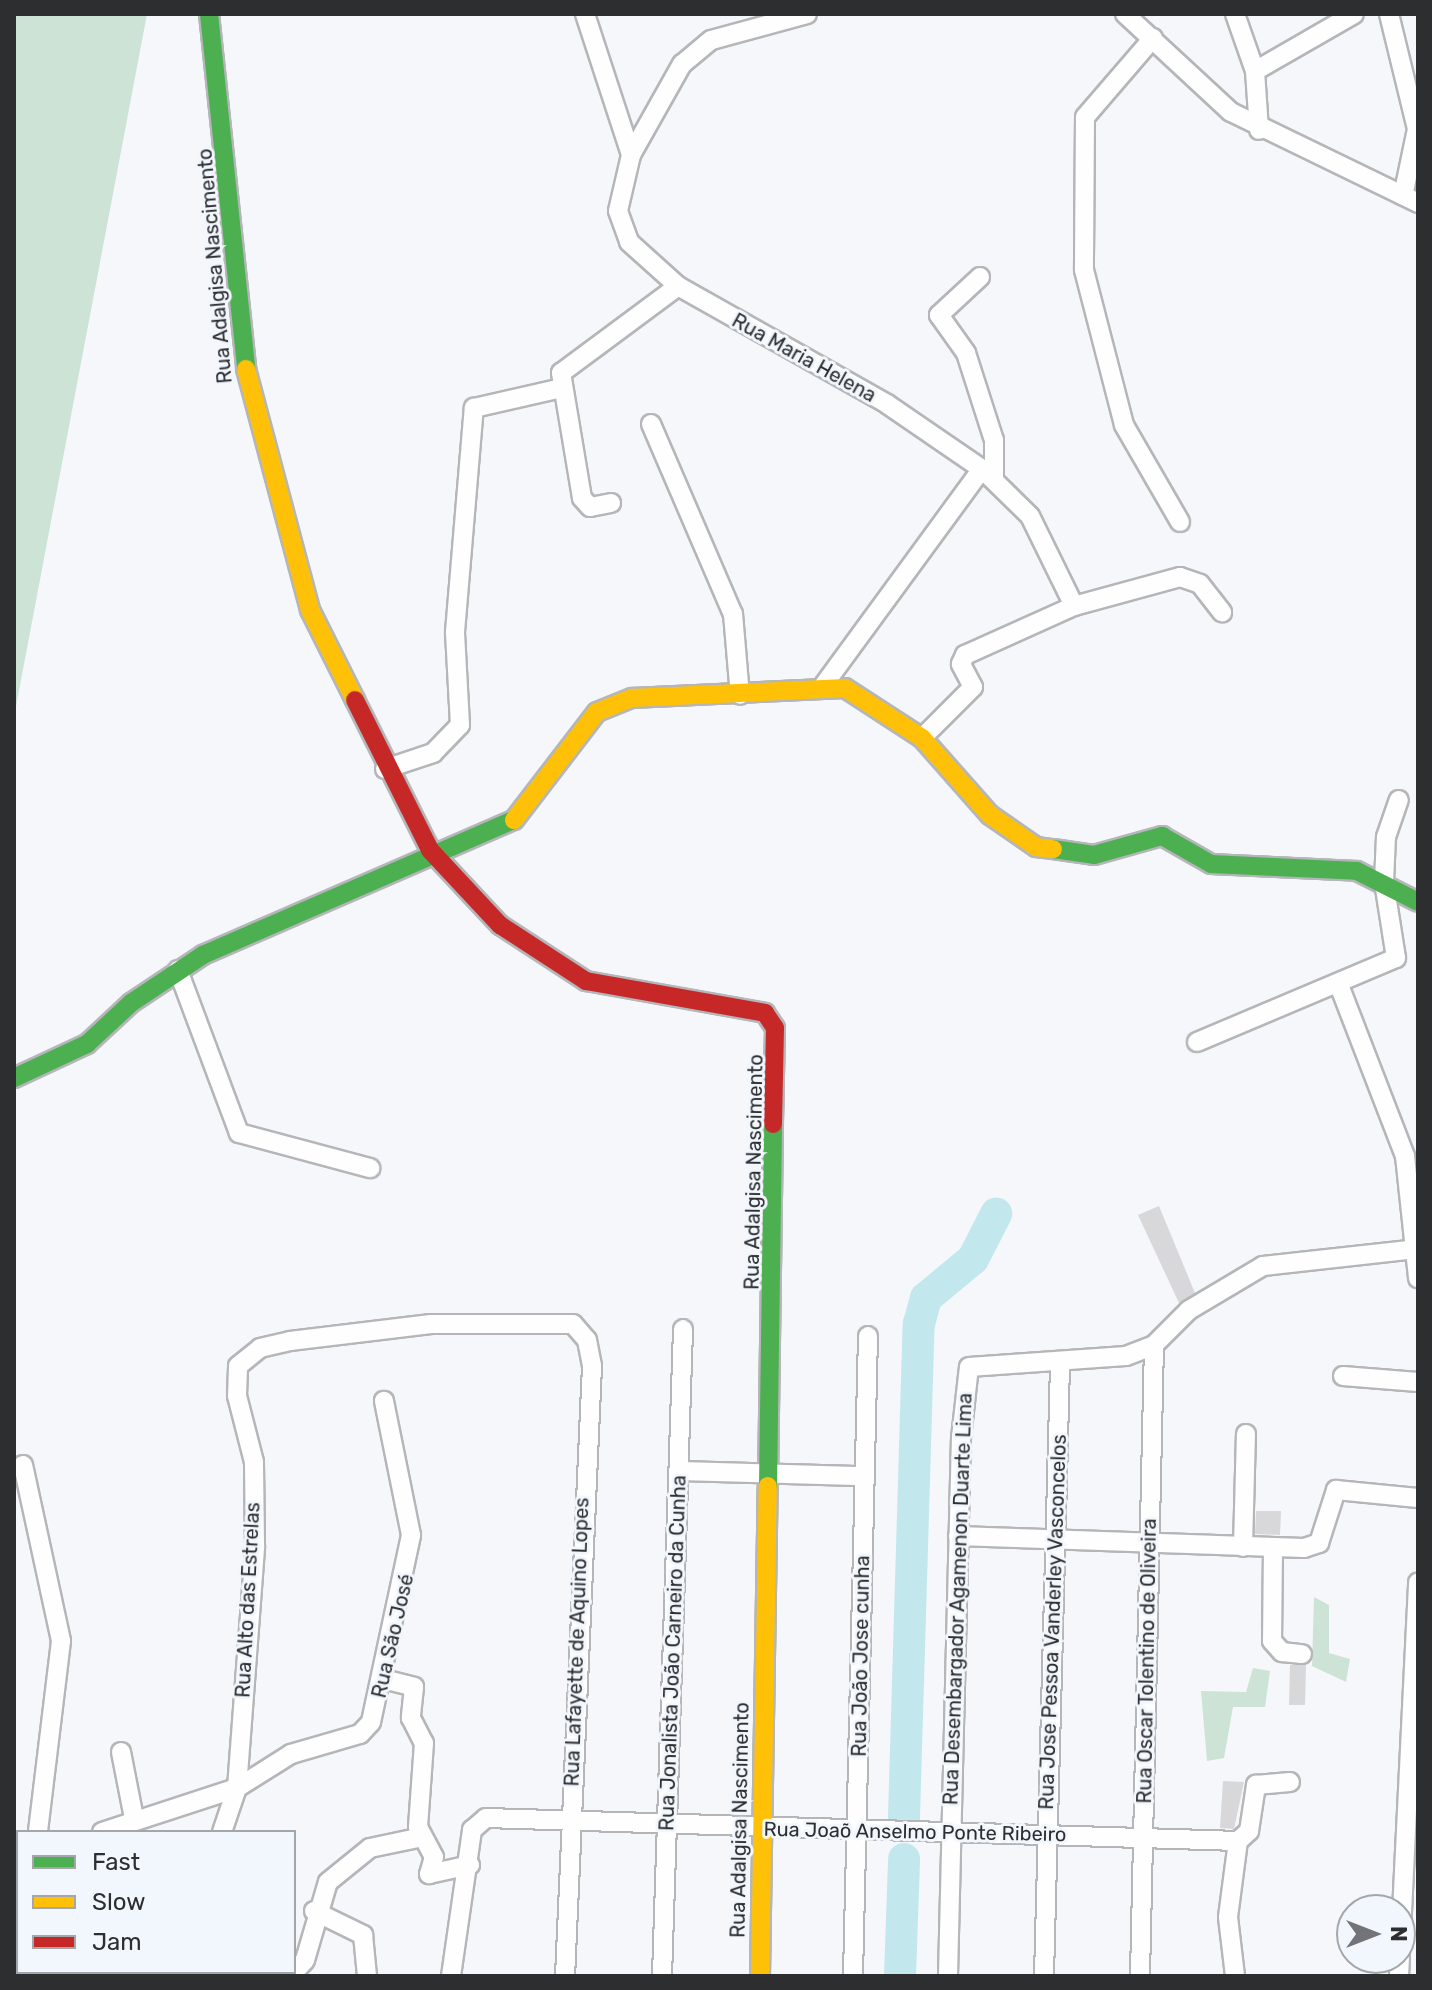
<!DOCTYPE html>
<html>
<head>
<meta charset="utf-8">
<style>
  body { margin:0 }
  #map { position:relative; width:1432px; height:1990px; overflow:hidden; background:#f5f7fa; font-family:Rubik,sans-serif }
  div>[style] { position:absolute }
  .green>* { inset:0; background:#cce3d6 }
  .river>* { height:32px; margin:-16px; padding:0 16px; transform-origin:16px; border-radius:16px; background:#c2e8ed }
  .building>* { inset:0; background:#d8d8db }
  .roads { filter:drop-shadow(2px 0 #b5b6b9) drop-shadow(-2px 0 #b5b6b9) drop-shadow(0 2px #b5b6b9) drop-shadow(0 -2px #b5b6b9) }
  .street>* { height:18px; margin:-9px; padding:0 9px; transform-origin:9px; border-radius:9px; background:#fefefe }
  .fast>* { height:18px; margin:-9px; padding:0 9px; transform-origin:9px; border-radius:9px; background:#4caf50 }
  .slow>* { height:18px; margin:-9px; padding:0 9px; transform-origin:9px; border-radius:9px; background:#ffc107 }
  .jam>* { height:18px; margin:-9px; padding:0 9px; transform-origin:9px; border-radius:9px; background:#c62828 }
  span { translate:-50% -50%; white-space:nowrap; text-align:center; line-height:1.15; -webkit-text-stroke:6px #f2f7fd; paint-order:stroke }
  .street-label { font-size:20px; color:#2c2e30 }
  .frame { position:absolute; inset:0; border:16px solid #2c2e30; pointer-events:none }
  .legend { position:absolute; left:16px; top:1830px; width:280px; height:144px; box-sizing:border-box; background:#f2f7fd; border:2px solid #a3a7ab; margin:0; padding:10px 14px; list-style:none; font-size:24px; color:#2c2e30 }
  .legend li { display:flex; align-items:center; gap:16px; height:40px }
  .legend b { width:40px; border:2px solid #a3a7ab }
  .north { position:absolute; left:1336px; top:1894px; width:80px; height:80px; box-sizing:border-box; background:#f2f7fd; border:2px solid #a3a7ab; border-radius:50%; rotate:90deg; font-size:22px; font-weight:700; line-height:32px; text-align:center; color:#2c2e30 }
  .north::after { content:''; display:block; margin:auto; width:28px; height:36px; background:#727477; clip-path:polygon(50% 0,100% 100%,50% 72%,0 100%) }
</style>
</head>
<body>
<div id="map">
  <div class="green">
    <i style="clip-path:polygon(14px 14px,147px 14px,14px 717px)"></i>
    <i style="clip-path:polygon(1314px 1597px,1329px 1605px,1329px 1653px,1350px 1659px,1346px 1682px,1312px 1666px)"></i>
    <i style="clip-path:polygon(1253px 1668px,1270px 1671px,1265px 1707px,1233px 1707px,1224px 1758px,1207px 1761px,1201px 1691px,1246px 1692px)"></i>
  </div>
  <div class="river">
    <i style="left:904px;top:1817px;width:493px;rotate:-88.3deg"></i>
    <i style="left:919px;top:1324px;width:27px;rotate:-75deg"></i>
    <i style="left:926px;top:1298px;width:61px;rotate:-39.7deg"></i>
    <i style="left:973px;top:1259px;width:51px;rotate:-62.9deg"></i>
    <i style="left:900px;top:1976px;width:117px;rotate:-88deg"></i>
  </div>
  <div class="building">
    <i style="clip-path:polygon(1159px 1206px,1195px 1293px,1179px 1303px,1138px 1215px)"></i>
    <i style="clip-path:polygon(1256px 1511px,1281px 1511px,1280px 1535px,1255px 1534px)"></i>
    <i style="clip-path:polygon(1290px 1665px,1306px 1665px,1305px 1705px,1289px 1705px)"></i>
    <i style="clip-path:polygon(1223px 1781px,1244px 1782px,1234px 1829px,1220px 1828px)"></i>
  </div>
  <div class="roads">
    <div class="street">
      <i style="left:585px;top:14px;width:148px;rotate:71.9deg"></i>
      <i style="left:807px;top:14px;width:99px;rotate:164.8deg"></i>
      <i style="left:711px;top:40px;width:38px;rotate:140deg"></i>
      <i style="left:682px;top:64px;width:104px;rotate:119.3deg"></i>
      <i style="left:631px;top:155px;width:57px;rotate:103.1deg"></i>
      <i style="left:618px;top:211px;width:33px;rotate:70deg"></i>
      <i style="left:629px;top:242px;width:66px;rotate:41.9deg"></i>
      <i style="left:678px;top:286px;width:240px;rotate:29.4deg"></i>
      <i style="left:887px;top:404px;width:115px;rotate:34.4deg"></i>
      <i style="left:982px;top:469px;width:67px;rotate:44.4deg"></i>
      <i style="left:1030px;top:516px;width:100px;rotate:63.9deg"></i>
      <i style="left:1074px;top:606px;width:110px;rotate:-15.3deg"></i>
      <i style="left:1180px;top:577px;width:21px;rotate:19deg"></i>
      <i style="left:1200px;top:584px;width:36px;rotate:52deg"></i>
      <i style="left:1125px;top:14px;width:144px;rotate:42.8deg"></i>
      <i style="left:1231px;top:112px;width:208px;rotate:25.9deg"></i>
      <i style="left:1235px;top:14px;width:60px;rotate:70.7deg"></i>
      <i style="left:1255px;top:71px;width:59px;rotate:86.1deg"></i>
      <i style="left:1389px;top:14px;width:118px;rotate:76.3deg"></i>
      <i style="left:1417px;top:129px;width:68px;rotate:101.8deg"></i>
      <i style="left:1153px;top:38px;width:104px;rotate:130.7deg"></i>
      <i style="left:1085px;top:117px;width:153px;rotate:90.4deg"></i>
      <i style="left:1084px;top:270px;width:160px;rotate:75.5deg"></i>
      <i style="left:1124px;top:425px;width:112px;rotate:60deg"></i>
      <i style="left:1255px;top:71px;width:114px;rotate:-29.9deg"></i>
      <i style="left:980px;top:277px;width:56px;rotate:137.2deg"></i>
      <i style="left:939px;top:315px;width:47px;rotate:54.6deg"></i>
      <i style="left:966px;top:353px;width:91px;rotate:72.2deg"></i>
      <i style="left:994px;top:440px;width:40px;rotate:90deg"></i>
      <i style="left:651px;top:424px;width:207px;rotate:66.7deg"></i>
      <i style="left:733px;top:614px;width:81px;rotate:85.1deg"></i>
      <i style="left:611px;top:503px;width:21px;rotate:169deg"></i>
      <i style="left:590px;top:507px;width:12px;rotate:-132deg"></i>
      <i style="left:582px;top:498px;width:127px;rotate:-99.5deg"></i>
      <i style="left:561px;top:373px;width:146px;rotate:-36.6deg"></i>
      <i style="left:823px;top:686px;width:269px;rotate:-53.8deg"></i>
      <i style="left:922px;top:738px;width:72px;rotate:-45deg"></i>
      <i style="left:973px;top:687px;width:26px;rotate:-118deg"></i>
      <i style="left:961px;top:664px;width:10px;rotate:-66deg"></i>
      <i style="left:965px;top:655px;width:120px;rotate:-24.2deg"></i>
      <i style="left:385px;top:769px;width:51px;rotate:-18.4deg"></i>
      <i style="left:433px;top:753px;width:39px;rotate:-46deg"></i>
      <i style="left:460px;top:725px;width:93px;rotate:-93.1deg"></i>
      <i style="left:455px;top:632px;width:225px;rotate:-85.2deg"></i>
      <i style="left:474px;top:408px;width:90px;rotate:-12.8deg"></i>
      <i style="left:178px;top:970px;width:174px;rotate:69.5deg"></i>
      <i style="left:239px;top:1133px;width:136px;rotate:15deg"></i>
      <i style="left:1339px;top:985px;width:183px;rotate:68.9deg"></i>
      <i style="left:1405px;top:1156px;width:123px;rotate:83.9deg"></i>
      <i style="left:1197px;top:1042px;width:216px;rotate:-22.9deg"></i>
      <i style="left:1396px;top:958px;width:77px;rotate:-99deg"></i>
      <i style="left:1384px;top:882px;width:45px;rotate:-87.5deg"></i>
      <i style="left:1386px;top:837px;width:39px;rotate:-71deg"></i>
      <i style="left:1343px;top:1376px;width:75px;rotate:4.6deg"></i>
      <i style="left:23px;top:1465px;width:180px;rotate:77.8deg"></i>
      <i style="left:61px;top:1641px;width:192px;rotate:96.9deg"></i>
      <i style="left:681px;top:1471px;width:184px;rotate:1.6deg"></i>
      <i style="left:958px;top:1536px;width:346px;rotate:2deg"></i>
      <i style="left:1304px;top:1548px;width:16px;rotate:-18deg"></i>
      <i style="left:1319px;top:1543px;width:56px;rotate:-72.2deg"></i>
      <i style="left:1336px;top:1490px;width:82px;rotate:5.6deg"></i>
      <i style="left:1243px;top:1547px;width:113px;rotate:-88.5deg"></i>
      <i style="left:1273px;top:1548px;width:93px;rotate:90.6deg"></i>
      <i style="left:1272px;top:1641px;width:15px;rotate:48deg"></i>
      <i style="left:1282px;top:1652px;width:20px;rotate:6deg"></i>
      <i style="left:383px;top:1679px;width:32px;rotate:14deg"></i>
      <i style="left:414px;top:1687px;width:31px;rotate:96deg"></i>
      <i style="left:411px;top:1718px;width:28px;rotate:63deg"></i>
      <i style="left:424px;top:1743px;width:84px;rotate:94.1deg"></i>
      <i style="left:418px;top:1827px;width:34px;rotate:62deg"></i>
      <i style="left:434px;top:1857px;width:18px;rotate:106deg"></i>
      <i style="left:429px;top:1874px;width:42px;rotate:-12.4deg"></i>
      <i style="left:121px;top:1752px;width:67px;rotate:78.9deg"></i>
      <i style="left:102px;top:1832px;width:142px;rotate:-18.1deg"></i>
      <i style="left:237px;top:1788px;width:64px;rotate:-32.2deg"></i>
      <i style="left:291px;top:1754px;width:72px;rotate:-16.2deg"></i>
      <i style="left:360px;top:1734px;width:16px;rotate:-47deg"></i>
      <i style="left:371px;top:1722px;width:191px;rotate:-77.9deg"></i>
      <i style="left:411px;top:1535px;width:137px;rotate:-101.4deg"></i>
      <i style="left:222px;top:1832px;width:46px;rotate:-71.2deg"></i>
      <i style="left:237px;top:1788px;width:243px;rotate:-85.7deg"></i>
      <i style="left:255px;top:1546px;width:84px;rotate:-90.7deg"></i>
      <i style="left:254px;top:1462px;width:68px;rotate:-104.4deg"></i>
      <i style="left:237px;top:1396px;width:30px;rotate:-88deg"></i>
      <i style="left:238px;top:1366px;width:28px;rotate:-39deg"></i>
      <i style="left:260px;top:1348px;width:31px;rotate:-13deg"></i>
      <i style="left:290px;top:1341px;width:142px;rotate:-6.9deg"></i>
      <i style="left:431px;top:1324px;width:142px"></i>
      <i style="left:573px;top:1324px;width:21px;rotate:49deg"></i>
      <i style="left:587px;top:1340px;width:26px;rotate:79deg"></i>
      <i style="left:592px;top:1366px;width:611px;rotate:92.53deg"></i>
      <i style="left:14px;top:1860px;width:4px;rotate:-14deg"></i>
      <i style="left:314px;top:1911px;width:55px;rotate:26.1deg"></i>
      <i style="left:363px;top:1935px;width:41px;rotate:84.4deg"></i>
      <i style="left:1400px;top:1953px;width:371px;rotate:-87.2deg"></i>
      <i style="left:294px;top:1972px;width:16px;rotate:-47deg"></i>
      <i style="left:305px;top:1960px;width:81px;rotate:-73.6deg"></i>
      <i style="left:328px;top:1882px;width:54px;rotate:-39deg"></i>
      <i style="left:370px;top:1848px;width:53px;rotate:-11.9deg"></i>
      <i style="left:256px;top:1976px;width:4px;rotate:-90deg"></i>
      <i style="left:451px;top:1976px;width:148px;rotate:-81.8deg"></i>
      <i style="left:472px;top:1830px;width:18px;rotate:-41deg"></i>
      <i style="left:486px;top:1818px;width:752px;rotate:1.75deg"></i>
      <i style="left:662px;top:1976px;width:647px;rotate:-88.14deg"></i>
      <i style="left:853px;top:1976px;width:640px;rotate:-88.66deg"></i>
      <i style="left:948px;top:1976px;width:538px;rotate:-88.62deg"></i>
      <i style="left:961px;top:1438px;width:71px;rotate:-83.6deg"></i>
      <i style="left:969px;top:1367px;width:157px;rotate:-4deg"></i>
      <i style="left:1126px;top:1356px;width:30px;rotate:-21deg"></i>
      <i style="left:1154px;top:1345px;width:49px;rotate:-45deg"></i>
      <i style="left:1189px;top:1310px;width:86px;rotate:-30.7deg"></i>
      <i style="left:1263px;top:1266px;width:156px;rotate:-6.3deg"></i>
      <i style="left:1044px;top:1976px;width:611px;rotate:-88.5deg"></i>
      <i style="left:1140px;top:1976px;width:631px;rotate:-88.73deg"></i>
      <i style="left:1235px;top:1976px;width:59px;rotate:-96.8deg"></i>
      <i style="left:1228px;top:1917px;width:77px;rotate:-82.5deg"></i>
      <i style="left:1238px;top:1841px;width:15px;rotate:-42deg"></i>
      <i style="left:1249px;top:1831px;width:47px;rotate:-81.3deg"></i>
      <i style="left:1256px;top:1785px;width:34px;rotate:-5deg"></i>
      <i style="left:1399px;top:1976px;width:18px;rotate:-87deg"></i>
    </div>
    <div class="fast">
      <i style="left:209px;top:14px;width:357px;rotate:84deg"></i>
      <i style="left:1053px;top:849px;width:41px;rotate:8.3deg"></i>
      <i style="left:1094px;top:855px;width:71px;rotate:-15.6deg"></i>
      <i style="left:1162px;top:836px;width:56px;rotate:29.7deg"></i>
      <i style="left:1211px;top:864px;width:146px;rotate:2.7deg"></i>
      <i style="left:1357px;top:871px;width:68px;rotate:26.9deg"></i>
      <i style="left:14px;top:1078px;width:81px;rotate:-25deg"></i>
      <i style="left:87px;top:1044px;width:60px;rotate:-43deg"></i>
      <i style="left:131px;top:1003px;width:87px;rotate:-33.7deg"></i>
      <i style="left:203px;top:955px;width:339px;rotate:-23.5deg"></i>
      <i style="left:768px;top:1486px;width:362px;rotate:-89.2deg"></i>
    </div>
    <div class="slow">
      <i style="left:246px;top:369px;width:249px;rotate:75.1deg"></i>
      <i style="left:310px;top:610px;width:101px;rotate:63.4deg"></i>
      <i style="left:514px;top:820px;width:136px;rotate:-52.5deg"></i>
      <i style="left:597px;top:712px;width:38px;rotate:-22deg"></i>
      <i style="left:632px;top:698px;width:213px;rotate:-2.7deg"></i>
      <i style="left:845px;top:688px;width:92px;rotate:33deg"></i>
      <i style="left:922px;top:738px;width:103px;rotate:48.6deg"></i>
      <i style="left:990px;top:815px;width:56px;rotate:34.8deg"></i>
      <i style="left:1036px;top:847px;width:17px;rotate:7deg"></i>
      <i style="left:760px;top:1976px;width:490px;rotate:-89.1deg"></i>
    </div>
    <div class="jam">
      <i style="left:355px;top:700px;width:168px;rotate:63.4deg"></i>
      <i style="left:430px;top:850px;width:103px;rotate:47deg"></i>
      <i style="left:500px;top:925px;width:103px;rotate:33.1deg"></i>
      <i style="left:586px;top:981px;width:182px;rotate:10.1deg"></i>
      <i style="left:765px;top:1013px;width:18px;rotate:56deg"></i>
      <i style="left:775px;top:1028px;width:96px;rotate:91.2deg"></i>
    </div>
  </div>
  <div class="street-label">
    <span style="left:215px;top:266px;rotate:-95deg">Rua Adalgisa Nascimento</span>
    <span style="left:804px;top:358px;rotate:29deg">Rua Maria Helena</span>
    <span style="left:754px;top:1172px;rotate:-89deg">Rua Adalgisa Nascimento</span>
    <span style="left:958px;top:1599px;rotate:-88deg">Rua Desembargador Agamenon Duarte Lima</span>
    <span style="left:248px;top:1600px;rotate:-87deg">Rua Alto das Estrelas</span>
    <span style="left:1053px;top:1622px;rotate:-88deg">Rua Jose Pessoa Vanderley Vasconcelos</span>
    <span style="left:393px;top:1636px;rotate:-77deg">Rua São José</span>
    <span style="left:577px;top:1642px;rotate:-88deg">Rua Lafayette de Aquino Lopes</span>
    <span style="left:673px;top:1653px;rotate:-88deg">Rua Jonalista João Carneiro da Cunha</span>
    <span style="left:861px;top:1656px;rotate:-89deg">Rua João Jose cunha</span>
    <span style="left:1147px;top:1661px;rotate:-89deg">Rua Oscar Tolentino de Oliveira</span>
    <span style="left:740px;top:1820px;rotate:-89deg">Rua Adalgisa Nascimento</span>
    <span style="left:915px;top:1832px;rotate:1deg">Rua Joaõ Anselmo Ponte Ribeiro</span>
  </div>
  <div class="frame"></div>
  <ul class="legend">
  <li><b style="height:10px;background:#4caf50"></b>Fast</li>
  <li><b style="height:10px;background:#ffc107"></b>Slow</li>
  <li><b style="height:10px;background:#c62828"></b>Jam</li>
  </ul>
  <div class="north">N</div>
</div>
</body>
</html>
